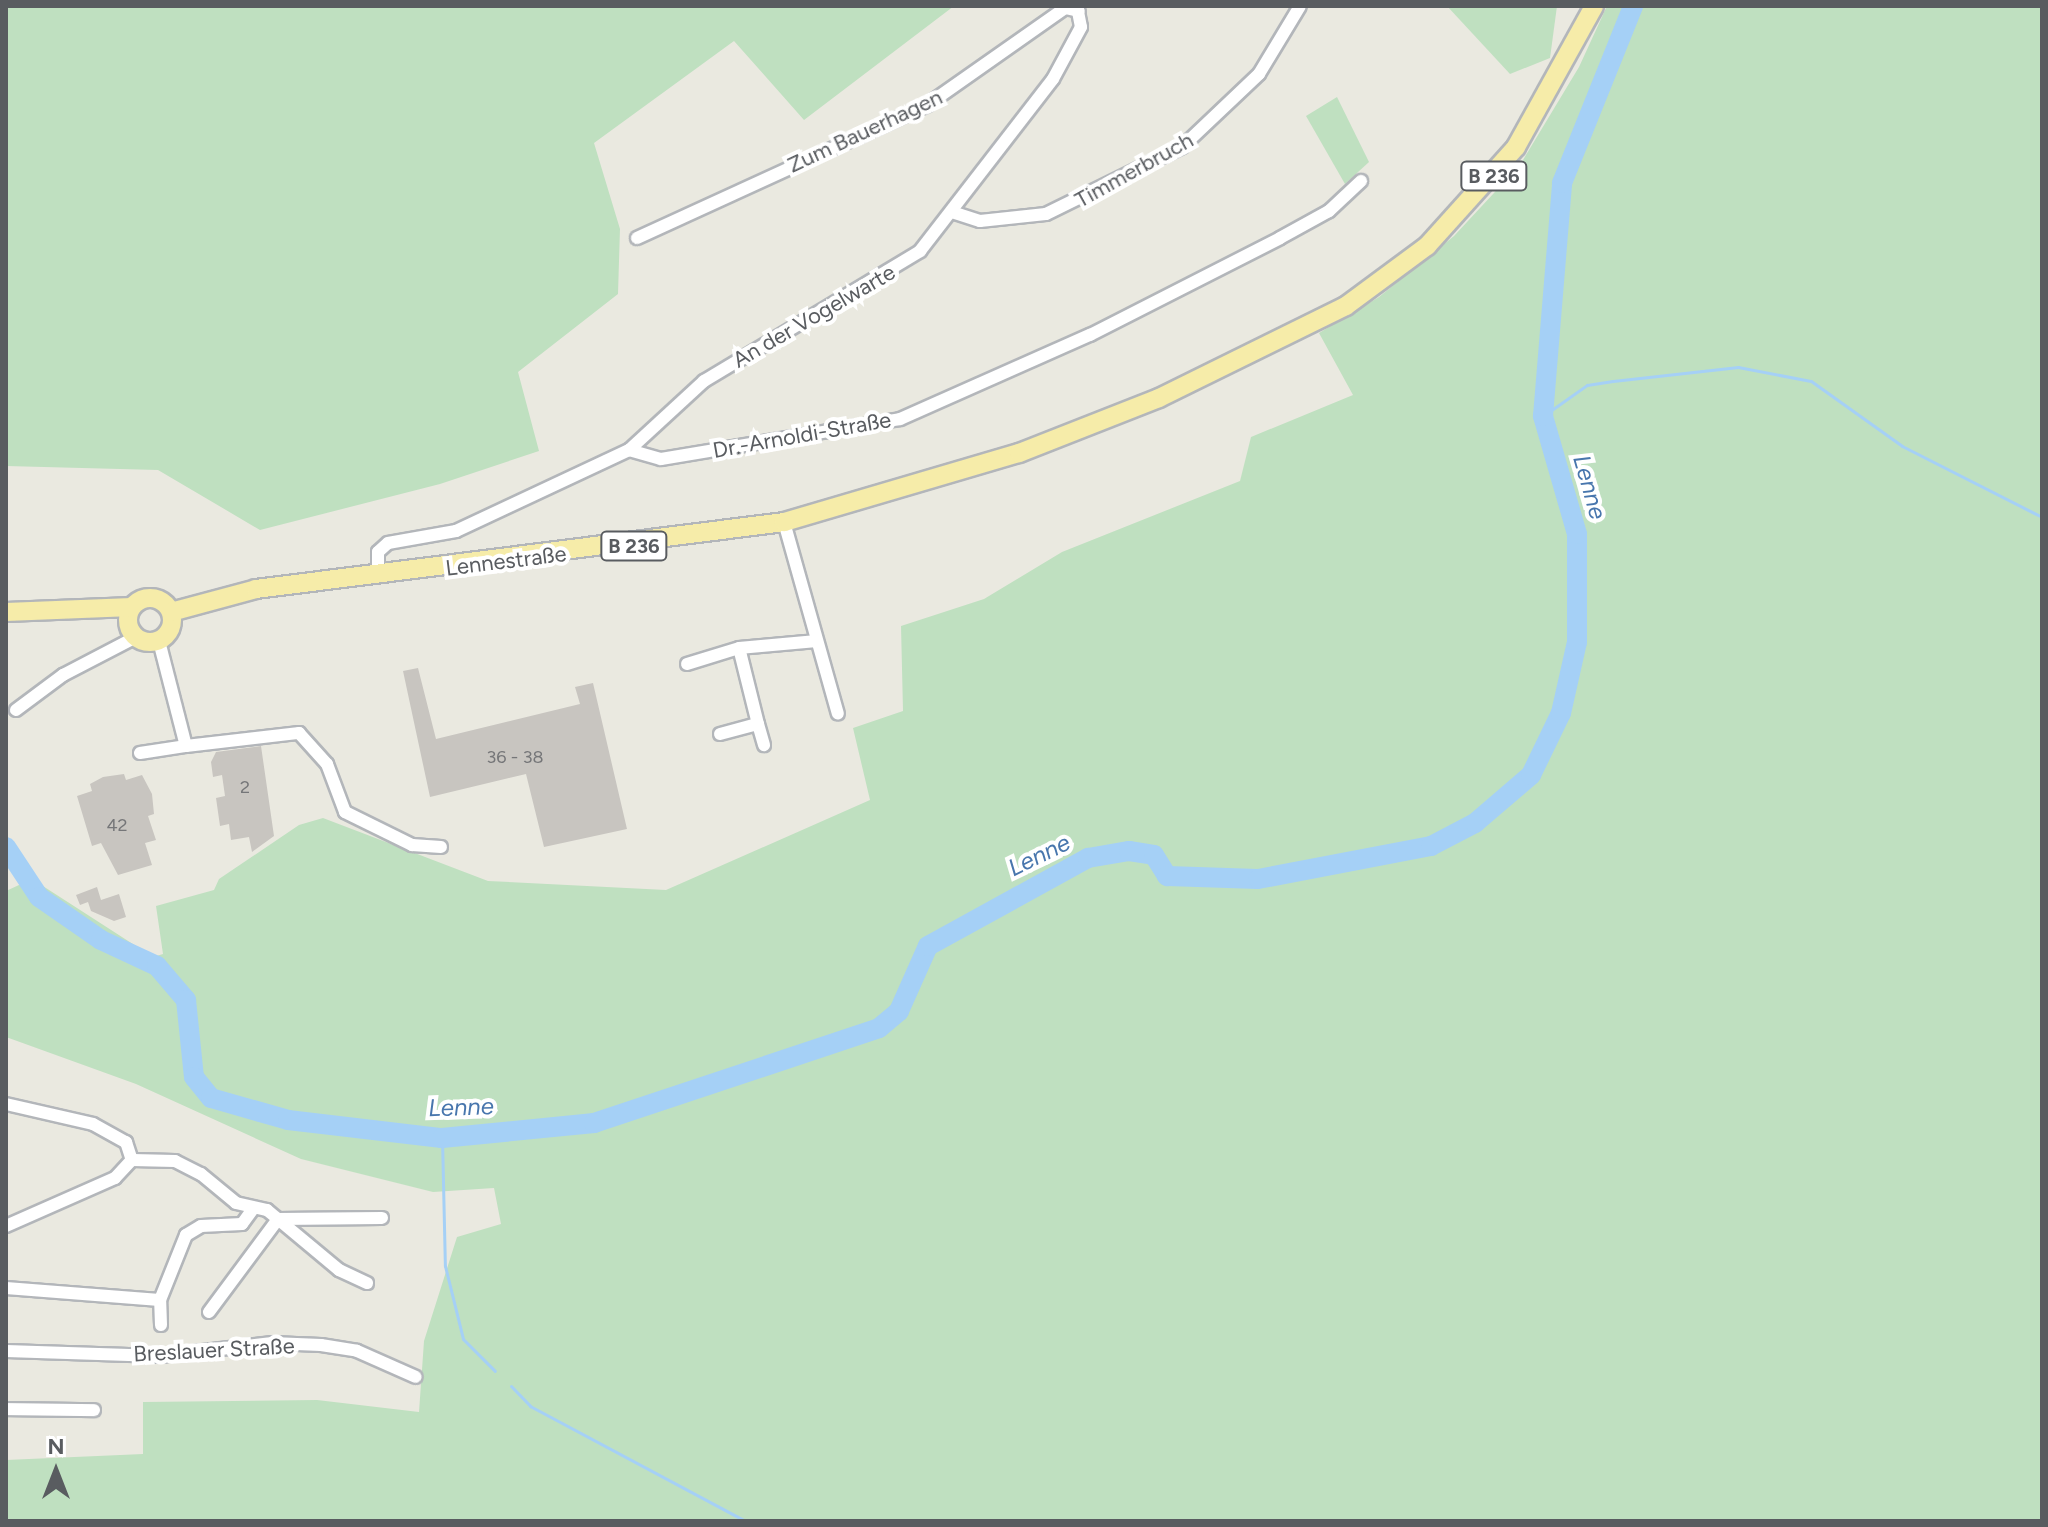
<!DOCTYPE html>
<html>
<head>
<meta charset="utf-8">
<style>
  body { margin:0 }
  #map { position:relative; width:2048px; height:1527px; overflow:hidden; background:#eae9e0; font-family:Figtree,sans-serif }
  div>[style] { position:absolute }
  .green>* { inset:0; background:#bfe0c0 }
  .stream>* { height:3px; margin:-1.5px; padding:0 1.5px; transform-origin:1.5px; border-radius:1.5px; background:#a5d0f6 }
  .river>* { height:20px; margin:-10px; padding:0 10px; transform-origin:10px; border-radius:10px; background:#a5d0f6 }
  .building>* { inset:0; background:#c8c5c0 }
  .roads { filter:drop-shadow(2px 0 #b3b6ba) drop-shadow(-2px 0 #b3b6ba) drop-shadow(0 2px #b3b6ba) drop-shadow(0 -2px #b3b6ba) }
  .minor>* { height:12px; margin:-6px; padding:0 6px; transform-origin:6px; border-radius:6px; background:#fff }
  .primary>* { height:18px; margin:-9px; padding:0 9px; transform-origin:9px; border-radius:9px; background:#f6eca9 }
  .primary>.ring { margin:-9px; padding:0; box-sizing:content-box; background:none; border:18px solid #f6eca9; border-radius:50% }
  span { translate:-50% -50%; white-space:nowrap; text-align:center; line-height:1.15; -webkit-text-stroke:8px #fff; paint-order:stroke }
  .number-label { font-size:18px; color:#757678 }
  .number-label span { -webkit-text-stroke-width:0 }
  .shield-label span { padding:2px 6px; background:#fff; border:2px solid; border-radius:6px; -webkit-text-stroke-width:0 }
  .shield-label { font-size:20px; color:#595c60; font-weight:700 }
  .street-label { font-size:22px; color:#595c60 }
  .water-label { font-size:24px; color:#4876ad; font-style:italic }
  .frame { position:absolute; inset:0; border:8px solid #595c60; pointer-events:none }
  .north { position:absolute; left:16px; top:1431px; width:80px; height:80px; -webkit-text-stroke:6px #fff; paint-order:stroke; rotate:0deg; font-size:22px; font-weight:700; line-height:32px; text-align:center; color:#595c60 }
  .north::after { content:''; display:block; margin:auto; width:28px; height:36px; background:#595c60; clip-path:polygon(50% 0,100% 100%,50% 72%,0 100%) }
</style>
</head>
<body>
<div id="map">
  <div class="green">
    <i style="clip-path:polygon(6px 6px,954px 6px,804px 120px,734px 41px,594px 143px,620px 229px,618px 294px,518px 372px,539px 451px,440px 484px,260px 530px,158px 470px,6px 466px)"></i>
    <i style="clip-path:polygon(1447px 6px,1557px 6px,1550px 58px,1510px 74px)"></i>
    <i style="clip-path:polygon(1607px 6px,2042px 6px,2042px 1521px,6px 1521px,6px 1460px,143px 1454px,143px 1402px,317px 1400px,419px 1412px,424px 1341px,457px 1237px,501px 1224px,494px 1188px,433px 1192px,301px 1159px,136px 1084px,6px 1037px,6px 891px,32px 879px,153px 957px,163px 954px,156px 906px,214px 890px,219px 879px,299px 825px,323px 818px,488px 881px,666px 890px,870px 800px,853px 728px,903px 711px,901px 626px,984px 599px,1062px 552px,1240px 481px,1251px 437px,1353px 395px,1319px 333px,1379px 297px,1454px 236px,1520px 165px,1579px 67px)"></i>
    <i style="clip-path:polygon(1337px 97px,1369px 162px,1345px 184px,1306px 116px)"></i>
  </div>
  <div class="stream">
    <i style="left:1543px;top:416px;width:54px;rotate:-35.2deg"></i>
    <i style="left:1587px;top:385px;width:26px;rotate:-9deg"></i>
    <i style="left:1613px;top:381px;width:126px;rotate:-6.4deg"></i>
    <i style="left:1738px;top:367px;width:74px;rotate:10.9deg"></i>
    <i style="left:1811px;top:381px;width:112px;rotate:35.5deg"></i>
    <i style="left:1902px;top:446px;width:157px;rotate:26.9deg"></i>
    <i style="left:442px;top:1138px;width:128px;rotate:88.7deg"></i>
    <i style="left:445px;top:1266px;width:75px;rotate:76.1deg"></i>
    <i style="left:463px;top:1339px;width:45px;rotate:45deg"></i>
    <i style="left:511px;top:1386px;width:28px;rotate:46deg"></i>
    <i style="left:530px;top:1406px;width:244px;rotate:28.1deg"></i>
  </div>
  <div class="river">
    <i style="left:6px;top:847px;width:60px;rotate:56.6deg"></i>
    <i style="left:39px;top:897px;width:75px;rotate:34.7deg"></i>
    <i style="left:101px;top:940px;width:62px;rotate:24.9deg"></i>
    <i style="left:157px;top:966px;width:45px;rotate:49.5deg"></i>
    <i style="left:186px;top:1000px;width:77px;rotate:84.1deg"></i>
    <i style="left:194px;top:1077px;width:27px;rotate:51deg"></i>
    <i style="left:211px;top:1098px;width:80px;rotate:15.9deg"></i>
    <i style="left:288px;top:1120px;width:155px;rotate:6.7deg"></i>
    <i style="left:442px;top:1138px;width:153px;rotate:-5.6deg"></i>
    <i style="left:594px;top:1123px;width:300px;rotate:-18.4deg"></i>
    <i style="left:879px;top:1028px;width:26px;rotate:-40deg"></i>
    <i style="left:899px;top:1011px;width:71px;rotate:-66deg"></i>
    <i style="left:928px;top:946px;width:183px;rotate:-28.8deg"></i>
    <i style="left:1088px;top:858px;width:42px;rotate:-9.7deg"></i>
    <i style="left:1129px;top:851px;width:25px;rotate:9deg"></i>
    <i style="left:1154px;top:855px;width:25px;rotate:58deg"></i>
    <i style="left:1167px;top:876px;width:91px;rotate:1.9deg"></i>
    <i style="left:1258px;top:879px;width:176px;rotate:-10.8deg"></i>
    <i style="left:1431px;top:846px;width:50px;rotate:-27.6deg"></i>
    <i style="left:1475px;top:823px;width:74px;rotate:-40.6deg"></i>
    <i style="left:1531px;top:775px;width:69px;rotate:-64.2deg"></i>
    <i style="left:1561px;top:713px;width:73px;rotate:-77.3deg"></i>
    <i style="left:1577px;top:642px;width:108px;rotate:-90deg"></i>
    <i style="left:1577px;top:534px;width:123px;rotate:-106.1deg"></i>
    <i style="left:1543px;top:416px;width:234px;rotate:-85.3deg"></i>
    <i style="left:1562px;top:183px;width:191px;rotate:-68.1deg"></i>
  </div>
  <div class="building">
    <i style="clip-path:polygon(418px 668px,436px 739px,580px 704px,575px 687px,593px 683px,627px 829px,544px 847px,526px 774px,430px 797px,403px 671px)"></i>
    <i style="clip-path:polygon(261px 746px,274px 836px,252px 852px,249px 837px,231px 840px,229px 824px,220px 826px,216px 798px,225px 796px,222px 775px,213px 777px,211px 762px,216px 752px)"></i>
    <i style="clip-path:polygon(124px 774px,126px 780px,142px 775px,152px 794px,154px 814px,148px 816px,156px 840px,145px 843px,152px 865px,118px 875px,101px 843px,92px 846px,77px 796px,92px 791px,90px 784px,103px 777px)"></i>
    <i style="clip-path:polygon(97px 887px,101px 900px,119px 894px,126px 917px,114px 921px,91px 911px,88px 902px,80px 905px,76px 895px)"></i>
  </div>
  <div class="roads">
    <div class="minor">
      <i style="left:955px;top:213px;width:26px;rotate:18deg"></i>
      <i style="left:980px;top:221px;width:66px;rotate:-6.1deg"></i>
      <i style="left:1046px;top:214px;width:152px;rotate:-26.2deg"></i>
      <i style="left:1182px;top:147px;width:106px;rotate:-43.5deg"></i>
      <i style="left:1259px;top:74px;width:79px;rotate:-58.9deg"></i>
      <i style="left:637px;top:238px;width:319px;rotate:-24.6deg"></i>
      <i style="left:927px;top:105px;width:169px;rotate:-35.1deg"></i>
      <i style="left:1065px;top:8px;width:14px;rotate:12deg"></i>
      <i style="left:629px;top:450px;width:102px;rotate:-42.6deg"></i>
      <i style="left:704px;top:381px;width:252px;rotate:-31deg"></i>
      <i style="left:920px;top:251px;width:217px;rotate:-52.3deg"></i>
      <i style="left:1053px;top:79px;width:59px;rotate:-61.7deg"></i>
      <i style="left:1081px;top:27px;width:21px;rotate:-101deg"></i>
      <i style="left:784px;top:522px;width:199px;rotate:74.3deg"></i>
      <i style="left:378px;top:576px;width:24px;rotate:-90deg"></i>
      <i style="left:378px;top:552px;width:13px;rotate:-42deg"></i>
      <i style="left:388px;top:543px;width:69px;rotate:-10deg"></i>
      <i style="left:456px;top:531px;width:191px;rotate:-25.1deg"></i>
      <i style="left:629px;top:450px;width:33px;rotate:16deg"></i>
      <i style="left:661px;top:459px;width:242px;rotate:-9.5deg"></i>
      <i style="left:900px;top:419px;width:208px;rotate:-23.9deg"></i>
      <i style="left:1090px;top:335px;width:213px;rotate:-27deg"></i>
      <i style="left:1280px;top:238px;width:56px;rotate:-28.9deg"></i>
      <i style="left:1329px;top:211px;width:44px;rotate:-43.2deg"></i>
      <i style="left:159px;top:641px;width:108px;rotate:75.6deg"></i>
      <i style="left:186px;top:746px;width:114px;rotate:-6.6deg"></i>
      <i style="left:299px;top:733px;width:42px;rotate:47.9deg"></i>
      <i style="left:327px;top:764px;width:51px;rotate:69.4deg"></i>
      <i style="left:345px;top:812px;width:75px;rotate:26.2deg"></i>
      <i style="left:412px;top:845px;width:29px;rotate:4deg"></i>
      <i style="left:687px;top:664px;width:54px;rotate:-17.1deg"></i>
      <i style="left:739px;top:648px;width:78px;rotate:-5.1deg"></i>
      <i style="left:16px;top:710px;width:59px;rotate:-36.7deg"></i>
      <i style="left:63px;top:675px;width:82px;rotate:-27.5deg"></i>
      <i style="left:758px;top:724px;width:22px;rotate:74deg"></i>
      <i style="left:720px;top:734px;width:39px;rotate:-15deg"></i>
      <i style="left:758px;top:724px;width:78px;rotate:-104deg"></i>
      <i style="left:140px;top:753px;width:47px;rotate:-8.7deg"></i>
      <i style="left:6px;top:1104px;width:89px;rotate:12.9deg"></i>
      <i style="left:93px;top:1124px;width:38px;rotate:29deg"></i>
      <i style="left:126px;top:1142px;width:19px;rotate:72deg"></i>
      <i style="left:132px;top:1160px;width:43px;rotate:1.3deg"></i>
      <i style="left:175px;top:1161px;width:29px;rotate:27deg"></i>
      <i style="left:201px;top:1174px;width:45px;rotate:39.6deg"></i>
      <i style="left:236px;top:1203px;width:32px;rotate:13deg"></i>
      <i style="left:267px;top:1210px;width:94px;rotate:39.8deg"></i>
      <i style="left:339px;top:1270px;width:31px;rotate:25deg"></i>
      <i style="left:6px;top:1226px;width:119px;rotate:-23.8deg"></i>
      <i style="left:115px;top:1178px;width:25px;rotate:-47deg"></i>
      <i style="left:6px;top:1288px;width:154px;rotate:4.5deg"></i>
      <i style="left:209px;top:1312px;width:116px;rotate:-53.4deg"></i>
      <i style="left:278px;top:1219px;width:104px;rotate:-0.6deg"></i>
      <i style="left:161px;top:1325px;width:25px;rotate:-92deg"></i>
      <i style="left:160px;top:1300px;width:70px;rotate:-68.2deg"></i>
      <i style="left:186px;top:1235px;width:17px;rotate:-31deg"></i>
      <i style="left:201px;top:1226px;width:41px;rotate:-2.8deg"></i>
      <i style="left:242px;top:1224px;width:19px;rotate:-54deg"></i>
      <i style="left:6px;top:1351px;width:154px;rotate:1.9deg"></i>
      <i style="left:160px;top:1356px;width:113px;rotate:-6.6deg"></i>
      <i style="left:272px;top:1343px;width:49px;rotate:2.3deg"></i>
      <i style="left:321px;top:1345px;width:36px;rotate:9deg"></i>
      <i style="left:357px;top:1351px;width:64px;rotate:23.8deg"></i>
      <i style="left:6px;top:1409px;width:88px;rotate:0.7deg"></i>
    </div>
    <div class="primary">
      <i class="ring" style="left:128px;top:598px;width:26px;height:26px"></i>
      <i style="left:6px;top:612px;width:126px;rotate:-2.3deg"></i>
      <i style="left:171px;top:612px;width:88px;rotate:-15.1deg"></i>
      <i style="left:256px;top:589px;width:532px;rotate:-7.23deg"></i>
      <i style="left:784px;top:522px;width:245px;rotate:-16.4deg"></i>
      <i style="left:1019px;top:453px;width:150px;rotate:-21.4deg"></i>
      <i style="left:1159px;top:398px;width:208px;rotate:-26.2deg"></i>
      <i style="left:1346px;top:306px;width:101px;rotate:-36.5deg"></i>
      <i style="left:1427px;top:246px;width:133px;rotate:-48deg"></i>
      <i style="left:1516px;top:147px;width:161px;rotate:-61deg"></i>
    </div>
  </div>
  <div class="number-label">
    <span style="left:515px;top:757px">36 - 38</span>
    <span style="left:245px;top:787px">2</span>
    <span style="left:117px;top:825px">42</span>
  </div>
  <div class="shield-label">
    <span style="left:1494px;top:176px">B 236</span>
    <span style="left:634px;top:546px">B 236</span>
  </div>
  <div class="street-label">
    <span style="left:865px;top:131px;rotate:-25deg">Zum Bauerhagen</span>
    <span style="left:1134px;top:170px;rotate:-29deg">Timmerbruch</span>
    <span style="left:814px;top:316px;rotate:-30deg">An der Vogelwarte</span>
    <span style="left:802px;top:435px;rotate:-10deg">Dr.-Arnoldi-Straße</span>
    <span style="left:506px;top:561px;rotate:-7deg">Lennestraße</span>
    <span style="left:214px;top:1350px;rotate:-3deg">Breslauer Straße</span>
  </div>
  <div class="water-label">
    <span style="left:1590px;top:487px;rotate:74deg">Lenne</span>
    <span style="left:1039px;top:855px;rotate:-26deg">Lenne</span>
    <span style="left:461px;top:1107px;rotate:-2deg">Lenne</span>
  </div>
  <div class="frame"></div>
  <div class="north">N</div>
</div>
</body>
</html>
